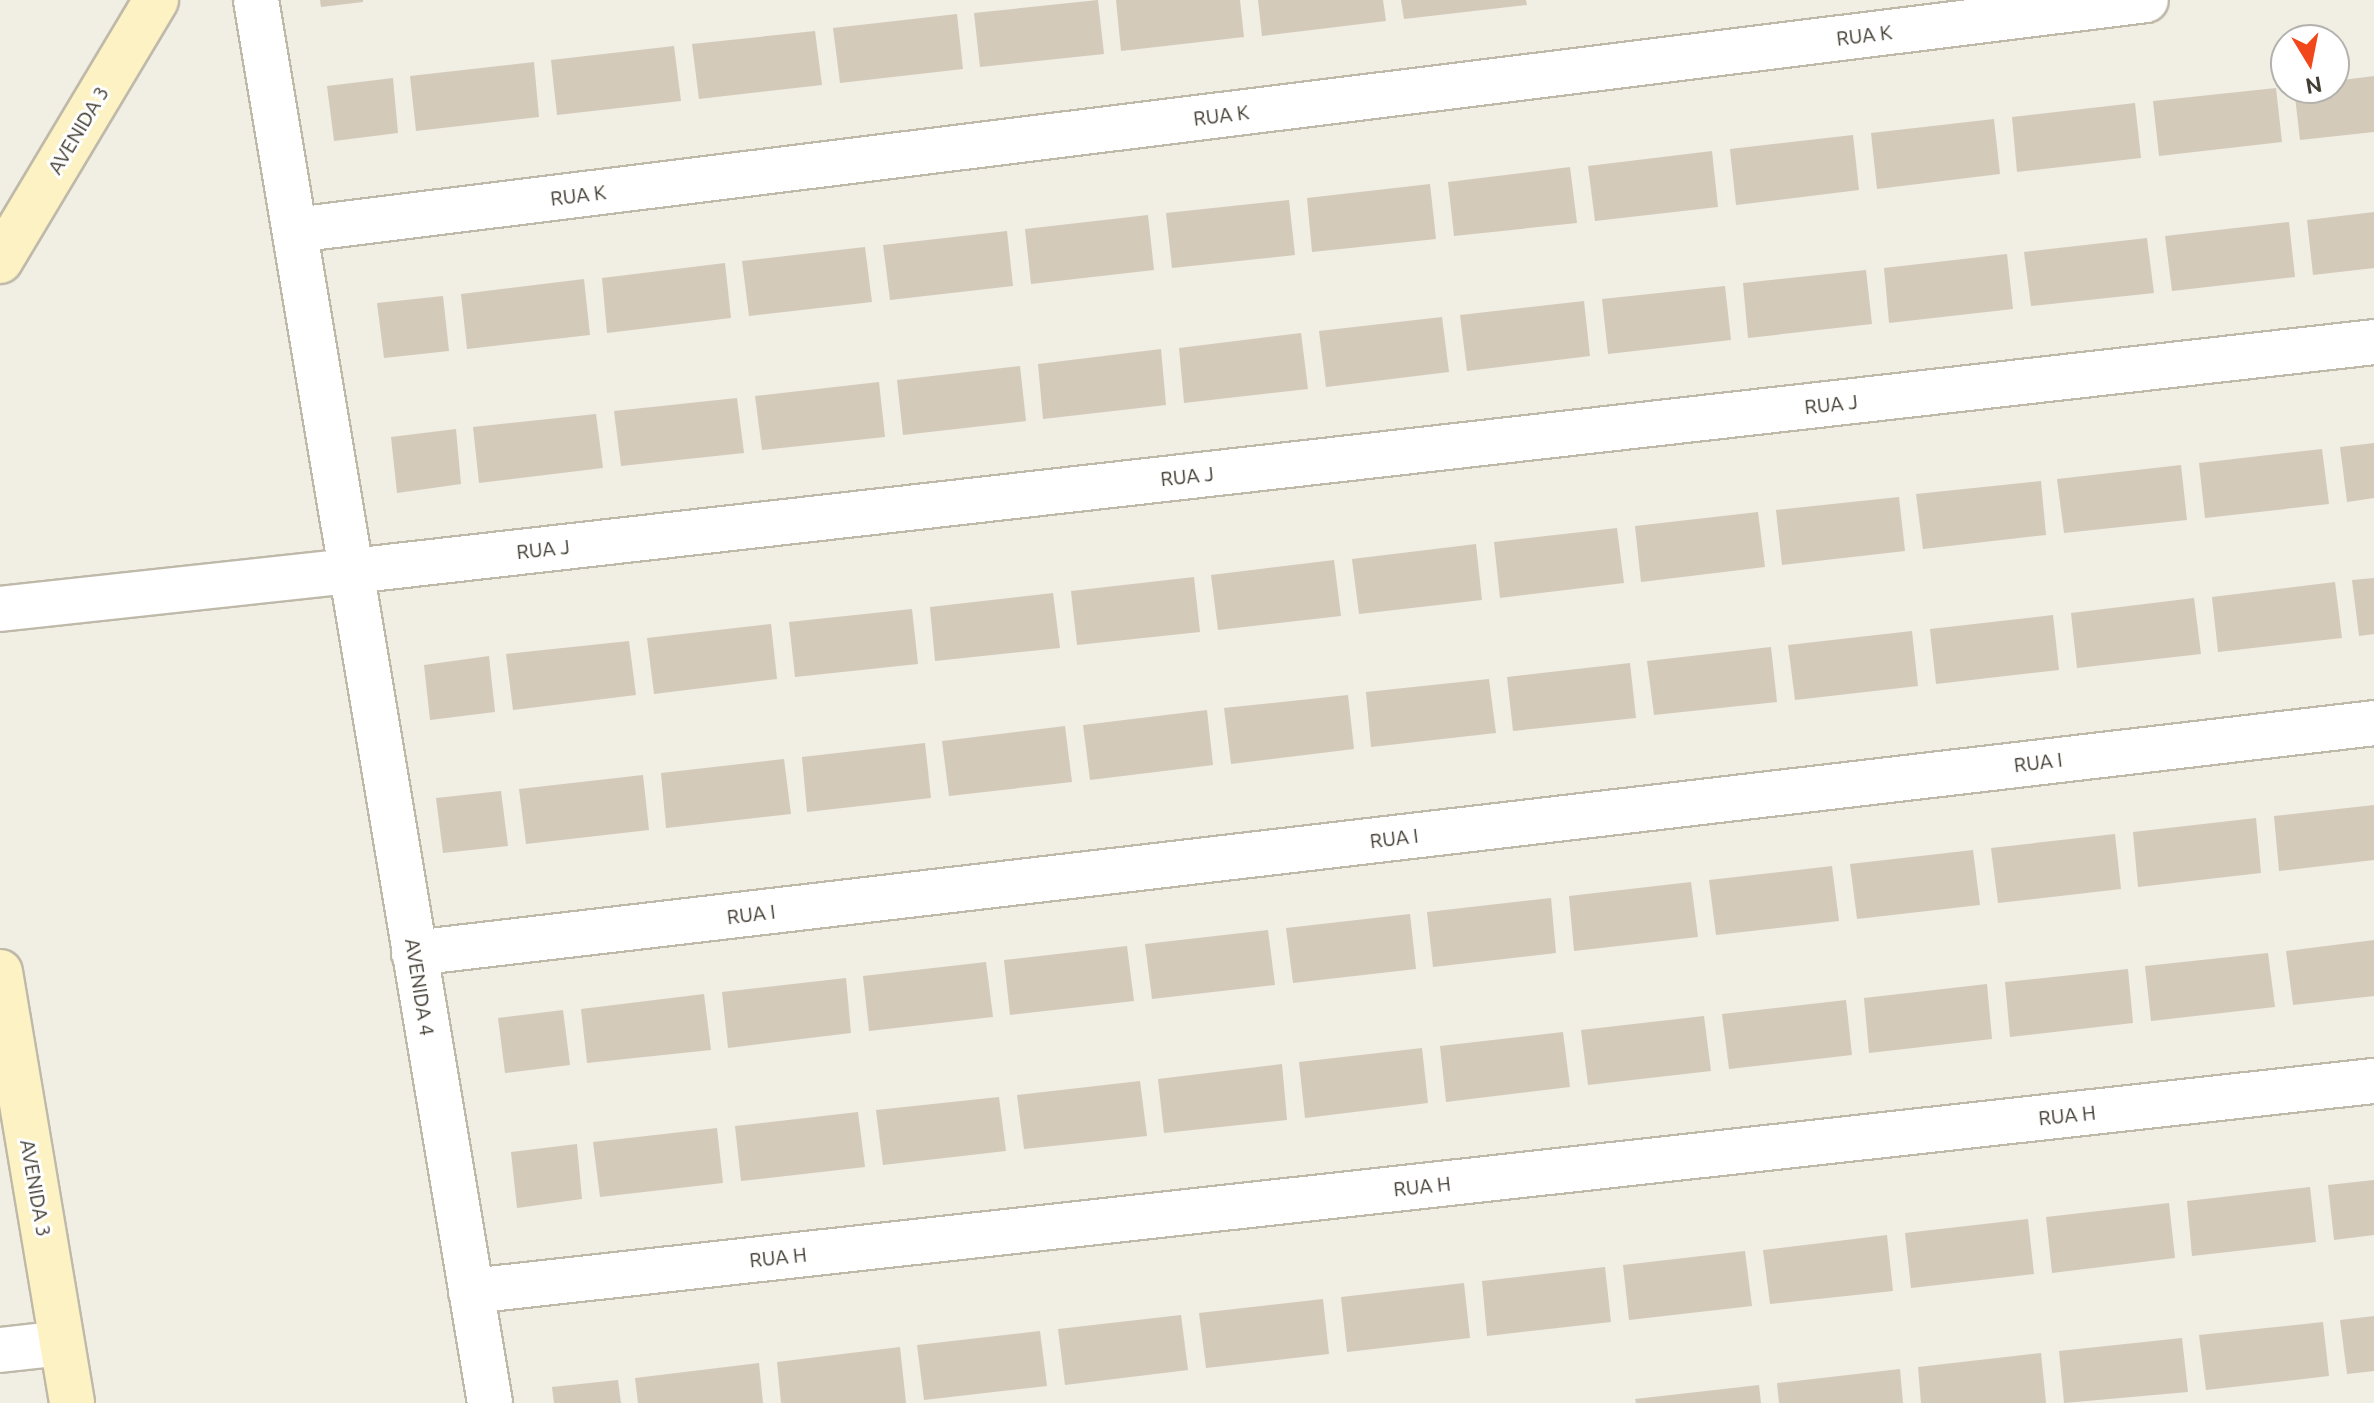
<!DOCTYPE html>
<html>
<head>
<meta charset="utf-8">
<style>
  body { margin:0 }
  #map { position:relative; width:2374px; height:1403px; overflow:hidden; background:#f1eee4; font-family:Ubuntu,sans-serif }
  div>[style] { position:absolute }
  .building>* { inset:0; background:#d3caba }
  .roads { filter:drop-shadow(2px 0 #bfb9aa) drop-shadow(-2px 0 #bfb9aa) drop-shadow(0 2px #bfb9aa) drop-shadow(0 -2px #bfb9aa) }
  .minor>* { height:44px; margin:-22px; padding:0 22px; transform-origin:22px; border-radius:22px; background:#fff }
  .tertiary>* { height:44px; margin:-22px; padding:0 22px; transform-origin:22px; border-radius:22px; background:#fff }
  .secondary>* { height:44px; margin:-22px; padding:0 22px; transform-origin:22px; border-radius:22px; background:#fcf2c3 }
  span { translate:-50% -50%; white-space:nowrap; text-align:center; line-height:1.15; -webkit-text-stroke:6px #fff; paint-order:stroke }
  .street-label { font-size:20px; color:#433e34 }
  .north { position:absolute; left:2270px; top:24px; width:80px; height:80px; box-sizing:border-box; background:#fff; border:2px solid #b4b2ae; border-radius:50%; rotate:170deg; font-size:22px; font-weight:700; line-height:32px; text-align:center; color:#433e34 }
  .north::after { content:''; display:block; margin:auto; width:28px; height:36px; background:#f1471b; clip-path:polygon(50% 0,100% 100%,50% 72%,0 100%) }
</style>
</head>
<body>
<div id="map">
  <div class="building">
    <i style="clip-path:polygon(320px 0,363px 0,363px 2px,321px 7px)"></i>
    <i style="clip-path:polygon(1098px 0,1104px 54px,980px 67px,974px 13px)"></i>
    <i style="clip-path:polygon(1116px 0,1240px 0,1244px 37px,1121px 51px)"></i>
    <i style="clip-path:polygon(1258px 0,1383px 0,1386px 21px,1262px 36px)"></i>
    <i style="clip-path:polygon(1401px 0,1526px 0,1527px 5px,1404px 19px)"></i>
    <i style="clip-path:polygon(957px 14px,963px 69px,840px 83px,833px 28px)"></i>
    <i style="clip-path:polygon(815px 31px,822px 85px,699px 99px,692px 44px)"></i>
    <i style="clip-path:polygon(674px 46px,681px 101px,557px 115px,551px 60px)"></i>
    <i style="clip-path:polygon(534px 62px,539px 117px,416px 131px,410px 76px)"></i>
    <i style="clip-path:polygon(2374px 76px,2374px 132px,2300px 140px,2294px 88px,2334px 88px,2334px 81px)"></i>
    <i style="clip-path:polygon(393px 78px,398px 133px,334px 141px,327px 86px)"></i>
    <i style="clip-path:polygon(2276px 88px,2282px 142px,2159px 156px,2153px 101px)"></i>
    <i style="clip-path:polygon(2135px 103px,2141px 158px,2017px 172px,2012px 117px)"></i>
    <i style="clip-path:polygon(1994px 119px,2000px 174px,1877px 189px,1871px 133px)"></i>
    <i style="clip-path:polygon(1853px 135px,1859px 190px,1736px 205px,1730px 149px)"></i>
    <i style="clip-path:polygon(1712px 151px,1718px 207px,1595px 221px,1588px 166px)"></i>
    <i style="clip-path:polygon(1570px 167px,1577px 223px,1454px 236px,1448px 182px)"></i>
    <i style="clip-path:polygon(1430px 184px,1436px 239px,1312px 252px,1307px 198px)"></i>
    <i style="clip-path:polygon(1289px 200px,1295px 255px,1172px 268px,1166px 213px)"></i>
    <i style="clip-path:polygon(2374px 212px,2374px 268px,2313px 275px,2307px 220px)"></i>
    <i style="clip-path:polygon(1148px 215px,1154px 270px,1031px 284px,1025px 229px)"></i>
    <i style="clip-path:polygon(2289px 222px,2295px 277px,2172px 291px,2165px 236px)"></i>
    <i style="clip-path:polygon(1007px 231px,1013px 286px,890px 300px,883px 245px)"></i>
    <i style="clip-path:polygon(2147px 238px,2154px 293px,2031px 306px,2024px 252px)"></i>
    <i style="clip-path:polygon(865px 247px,872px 302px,749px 316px,742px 261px)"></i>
    <i style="clip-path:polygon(2007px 254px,2013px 309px,1889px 323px,1884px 268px)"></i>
    <i style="clip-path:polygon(725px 263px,731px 318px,607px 333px,602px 278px)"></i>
    <i style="clip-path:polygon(1866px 270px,1872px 324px,1748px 338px,1743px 283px)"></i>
    <i style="clip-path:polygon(584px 279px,590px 335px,467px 349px,461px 294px)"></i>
    <i style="clip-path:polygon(1725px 286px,1731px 340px,1608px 354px,1602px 299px)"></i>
    <i style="clip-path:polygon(443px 296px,449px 351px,384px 358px,377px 303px)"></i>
    <i style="clip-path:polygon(1584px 301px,1590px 356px,1467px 371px,1460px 315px)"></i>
    <i style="clip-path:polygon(1442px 317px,1449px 372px,1326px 387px,1319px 331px)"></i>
    <i style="clip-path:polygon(1301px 333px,1308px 389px,1184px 403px,1179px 348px)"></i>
    <i style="clip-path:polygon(1161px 349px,1166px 405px,1043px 419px,1038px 364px)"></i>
    <i style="clip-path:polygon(1020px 366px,1026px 421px,903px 435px,897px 380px)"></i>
    <i style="clip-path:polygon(879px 382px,885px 437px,762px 450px,755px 396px)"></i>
    <i style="clip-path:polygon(737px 398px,744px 453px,621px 466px,614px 411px)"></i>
    <i style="clip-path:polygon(596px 414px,603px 468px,479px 483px,473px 427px)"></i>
    <i style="clip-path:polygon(456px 429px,461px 484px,397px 493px,391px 437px)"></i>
    <i style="clip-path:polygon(2374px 443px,2374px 498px,2347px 502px,2340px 447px)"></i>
    <i style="clip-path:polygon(2322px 449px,2329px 504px,2205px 518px,2199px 463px)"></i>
    <i style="clip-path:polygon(2181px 465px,2187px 520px,2064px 533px,2057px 479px)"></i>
    <i style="clip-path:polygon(2041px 481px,2046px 535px,1923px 549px,1916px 494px)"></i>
    <i style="clip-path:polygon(1899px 497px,1905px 551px,1782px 565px,1776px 510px)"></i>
    <i style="clip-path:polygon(1758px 512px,1765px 567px,1641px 582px,1635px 526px)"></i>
    <i style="clip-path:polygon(1617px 528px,1624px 583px,1500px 598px,1494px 542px)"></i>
    <i style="clip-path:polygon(1476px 544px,1482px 600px,1359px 614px,1352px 559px)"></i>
    <i style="clip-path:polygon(1334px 560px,1341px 616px,1218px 630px,1211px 575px)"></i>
    <i style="clip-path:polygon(1194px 577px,1200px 632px,1077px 645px,1071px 591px)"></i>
    <i style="clip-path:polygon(2374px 578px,2374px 634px,2359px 636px,2352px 580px)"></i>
    <i style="clip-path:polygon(2335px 582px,2342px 638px,2218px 652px,2212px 597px)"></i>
    <i style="clip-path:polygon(1053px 593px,1060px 648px,935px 661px,930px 607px)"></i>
    <i style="clip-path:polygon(2194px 598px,2201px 654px,2077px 668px,2071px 613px)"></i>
    <i style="clip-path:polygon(912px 609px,918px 664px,795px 677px,789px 622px)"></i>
    <i style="clip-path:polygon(2053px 615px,2059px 670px,1936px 684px,1930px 629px)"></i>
    <i style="clip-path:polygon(771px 624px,777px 679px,654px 694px,647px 638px)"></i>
    <i style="clip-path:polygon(1912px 631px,1918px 686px,1795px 700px,1788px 645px)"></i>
    <i style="clip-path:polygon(629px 641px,636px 695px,513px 710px,506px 654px)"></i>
    <i style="clip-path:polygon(1771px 647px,1777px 702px,1654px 715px,1647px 661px)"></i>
    <i style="clip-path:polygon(489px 656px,495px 712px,430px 720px,424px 665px)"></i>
    <i style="clip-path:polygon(1630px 663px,1636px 718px,1513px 731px,1507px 677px)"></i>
    <i style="clip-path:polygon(1489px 679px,1496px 733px,1371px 747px,1366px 692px)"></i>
    <i style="clip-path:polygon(1348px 695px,1354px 749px,1231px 764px,1224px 708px)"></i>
    <i style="clip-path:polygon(1207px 710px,1213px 765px,1090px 780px,1083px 725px)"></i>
    <i style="clip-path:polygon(1065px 726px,1072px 782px,949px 796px,942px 741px)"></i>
    <i style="clip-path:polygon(925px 743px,931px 798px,807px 812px,802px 757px)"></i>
    <i style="clip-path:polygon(784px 759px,791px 814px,666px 828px,661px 773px)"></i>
    <i style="clip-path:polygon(643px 775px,649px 830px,526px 844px,519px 789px)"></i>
    <i style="clip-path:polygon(501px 791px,508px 846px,443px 853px,436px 798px)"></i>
    <i style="clip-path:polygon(2374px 805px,2374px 860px,2279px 871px,2274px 816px)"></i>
    <i style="clip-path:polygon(2256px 818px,2261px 873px,2138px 887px,2133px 832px)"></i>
    <i style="clip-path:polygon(2115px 834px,2121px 889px,1998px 903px,1991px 848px)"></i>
    <i style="clip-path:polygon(1973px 850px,1980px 905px,1857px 919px,1850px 864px)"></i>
    <i style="clip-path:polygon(1832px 866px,1839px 921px,1716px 935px,1709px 880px)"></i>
    <i style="clip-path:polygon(1691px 882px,1698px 937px,1574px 951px,1569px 896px)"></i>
    <i style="clip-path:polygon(1551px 898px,1556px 953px,1433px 967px,1427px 912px)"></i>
    <i style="clip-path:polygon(1410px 914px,1416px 969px,1293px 983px,1286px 928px)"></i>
    <i style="clip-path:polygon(1268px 930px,1275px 985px,1152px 999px,1145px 944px)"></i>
    <i style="clip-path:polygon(2374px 940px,2374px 996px,2293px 1005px,2286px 951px)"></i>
    <i style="clip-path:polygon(1127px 946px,1134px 1001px,1010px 1015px,1004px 960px)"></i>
    <i style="clip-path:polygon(2268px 953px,2275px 1007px,2151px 1021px,2145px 966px)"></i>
    <i style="clip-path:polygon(986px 962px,993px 1017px,869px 1031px,863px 976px)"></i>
    <i style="clip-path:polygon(2128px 969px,2133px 1023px,2010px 1037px,2005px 982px)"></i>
    <i style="clip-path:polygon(846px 978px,851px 1033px,728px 1048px,722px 992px)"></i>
    <i style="clip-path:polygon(1987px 984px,1992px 1039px,1869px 1053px,1864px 998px)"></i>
    <i style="clip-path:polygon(704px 994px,711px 1050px,587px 1063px,581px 1009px)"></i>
    <i style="clip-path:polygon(1846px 1000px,1852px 1055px,1729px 1069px,1722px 1014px)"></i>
    <i style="clip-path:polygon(563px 1010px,570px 1065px,505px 1073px,498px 1018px)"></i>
    <i style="clip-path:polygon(1704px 1016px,1711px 1071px,1588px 1085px,1581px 1030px)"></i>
    <i style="clip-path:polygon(1563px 1032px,1570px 1087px,1446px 1102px,1440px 1046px)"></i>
    <i style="clip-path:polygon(1422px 1048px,1428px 1103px,1305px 1118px,1299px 1062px)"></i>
    <i style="clip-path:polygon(1282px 1064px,1287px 1120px,1164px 1133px,1158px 1079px)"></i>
    <i style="clip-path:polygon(1140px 1081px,1147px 1136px,1024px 1149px,1017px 1095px)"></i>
    <i style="clip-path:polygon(999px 1097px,1006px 1151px,883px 1165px,876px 1110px)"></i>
    <i style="clip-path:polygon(858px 1112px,865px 1167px,741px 1181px,735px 1126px)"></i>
    <i style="clip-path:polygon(717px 1128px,723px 1183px,600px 1197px,593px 1142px)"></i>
    <i style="clip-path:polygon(577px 1144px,582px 1199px,517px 1208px,511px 1152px)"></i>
    <i style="clip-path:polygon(2374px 1180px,2374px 1235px,2334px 1240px,2328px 1185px)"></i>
    <i style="clip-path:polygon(2310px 1187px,2316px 1242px,2192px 1256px,2187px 1201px)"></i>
    <i style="clip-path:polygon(2169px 1203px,2175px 1258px,2052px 1273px,2046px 1217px)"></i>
    <i style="clip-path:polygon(2028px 1219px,2034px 1274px,1911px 1288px,1905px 1233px)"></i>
    <i style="clip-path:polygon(1887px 1235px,1893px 1291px,1770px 1304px,1763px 1250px)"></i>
    <i style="clip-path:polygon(1745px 1251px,1752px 1306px,1629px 1320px,1623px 1265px)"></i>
    <i style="clip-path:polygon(1605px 1267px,1611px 1322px,1487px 1336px,1482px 1281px)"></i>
    <i style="clip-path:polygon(1464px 1283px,1470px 1338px,1347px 1352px,1341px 1297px)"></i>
    <i style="clip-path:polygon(1323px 1299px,1329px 1354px,1206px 1368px,1199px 1313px)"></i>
    <i style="clip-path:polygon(1181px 1315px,1188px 1370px,1065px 1385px,1058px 1329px)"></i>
    <i style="clip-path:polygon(2374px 1316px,2374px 1371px,2347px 1374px,2340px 1320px)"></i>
    <i style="clip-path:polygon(2323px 1322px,2329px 1376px,2206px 1390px,2199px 1335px)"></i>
    <i style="clip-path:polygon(1040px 1331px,1047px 1386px,924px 1400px,917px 1345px)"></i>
    <i style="clip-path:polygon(2182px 1338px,2188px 1392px,2064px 1403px,2059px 1351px)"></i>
    <i style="clip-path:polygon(900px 1347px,906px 1403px,781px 1403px,777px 1362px)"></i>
    <i style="clip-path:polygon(2041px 1353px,2046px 1403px,1921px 1403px,1918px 1367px)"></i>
    <i style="clip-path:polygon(759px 1363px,763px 1403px,638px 1403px,635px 1378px)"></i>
    <i style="clip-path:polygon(1900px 1369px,1903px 1403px,1779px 1403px,1777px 1383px)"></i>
    <i style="clip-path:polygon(618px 1380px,621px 1403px,554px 1403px,552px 1387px)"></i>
    <i style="clip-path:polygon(1759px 1385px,1761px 1403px,1636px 1403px,1635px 1399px)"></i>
  </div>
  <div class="roads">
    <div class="minor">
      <i style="left:295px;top:230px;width:1865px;rotate:-7.08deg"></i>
      <i style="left:352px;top:571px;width:2035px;rotate:-6.46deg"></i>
      <i style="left:414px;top:953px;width:1973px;rotate:-6.69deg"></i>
      <i style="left:471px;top:1291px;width:1915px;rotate:-6.3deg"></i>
      <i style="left:0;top:1350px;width:62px;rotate:-6.4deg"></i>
    </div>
    <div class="tertiary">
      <i style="left:256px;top:0;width:1422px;rotate:80.53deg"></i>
      <i style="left:0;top:609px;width:354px;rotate:-6.2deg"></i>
    </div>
    <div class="secondary">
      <i style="left:0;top:261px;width:304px;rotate:-59.1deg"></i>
      <i style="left:0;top:972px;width:437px;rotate:80.5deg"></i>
    </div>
  </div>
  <div class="street-label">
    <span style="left:1864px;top:35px;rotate:-7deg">RUA K</span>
    <span style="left:1221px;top:115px;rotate:-7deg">RUA K</span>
    <span style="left:78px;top:130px;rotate:-59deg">AVENIDA 3</span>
    <span style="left:578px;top:195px;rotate:-7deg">RUA K</span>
    <span style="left:1831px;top:404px;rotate:-6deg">RUA J</span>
    <span style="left:1187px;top:476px;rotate:-6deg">RUA J</span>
    <span style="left:543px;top:549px;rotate:-6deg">RUA J</span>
    <span style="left:2038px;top:762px;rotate:-7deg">RUA I</span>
    <span style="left:1394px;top:838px;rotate:-7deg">RUA I</span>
    <span style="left:751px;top:914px;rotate:-7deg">RUA I</span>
    <span style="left:420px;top:987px;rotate:81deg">AVENIDA 4</span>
    <span style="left:2067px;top:1115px;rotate:-6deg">RUA H</span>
    <span style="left:1422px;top:1186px;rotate:-6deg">RUA H</span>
    <span style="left:36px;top:1188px;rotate:80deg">AVENIDA 3</span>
    <span style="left:778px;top:1257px;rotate:-6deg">RUA H</span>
  </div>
  <div class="north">N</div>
</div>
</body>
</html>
